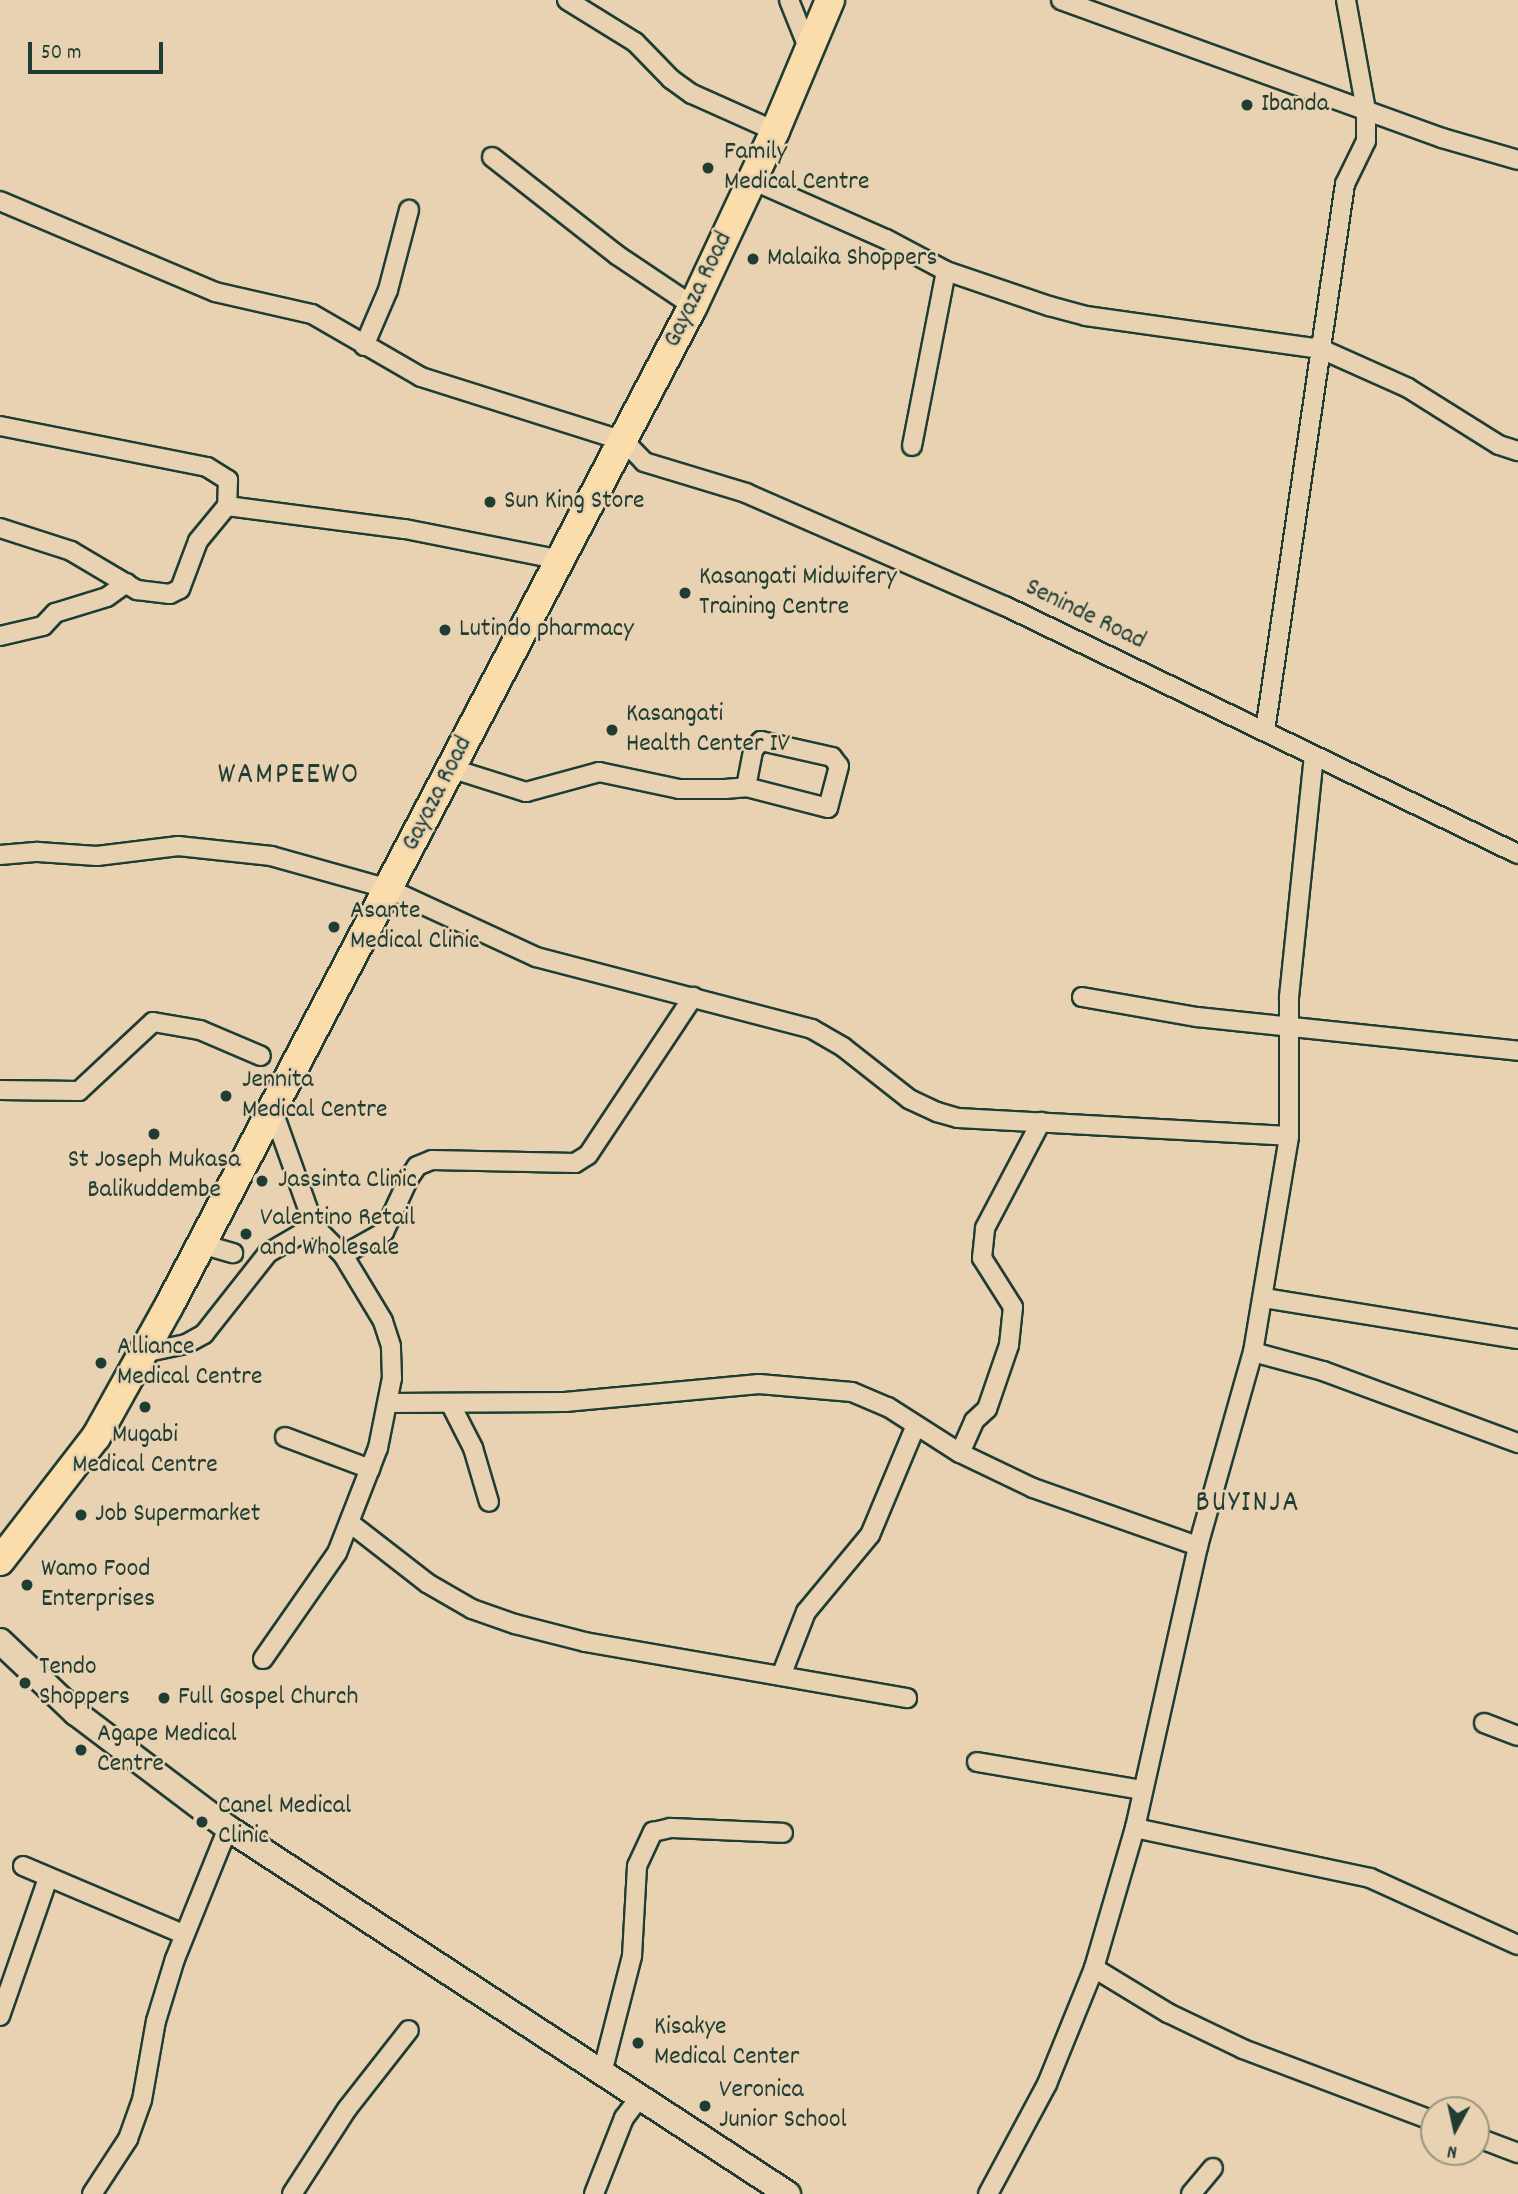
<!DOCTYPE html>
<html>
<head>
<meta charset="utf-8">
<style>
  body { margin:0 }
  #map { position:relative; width:1518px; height:2194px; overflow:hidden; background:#e8d2b1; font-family:Dekko,sans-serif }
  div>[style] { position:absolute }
  .roads { filter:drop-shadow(2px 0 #1f3d34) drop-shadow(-2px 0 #1f3d34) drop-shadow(0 2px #1f3d34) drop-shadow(0 -2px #1f3d34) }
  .street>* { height:18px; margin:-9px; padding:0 9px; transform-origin:9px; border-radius:9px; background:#e8d2b1 }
  .secondary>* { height:24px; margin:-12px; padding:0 12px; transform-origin:12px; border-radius:12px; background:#e8d2b1 }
  .primary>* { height:28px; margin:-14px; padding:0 14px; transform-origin:14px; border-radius:14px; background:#faddab }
  .dots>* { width:19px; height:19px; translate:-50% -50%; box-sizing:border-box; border:4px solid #e8d2b1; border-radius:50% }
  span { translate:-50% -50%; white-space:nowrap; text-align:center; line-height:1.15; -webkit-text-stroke:5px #e8d2b1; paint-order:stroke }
  .poi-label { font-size:26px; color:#1f3d34 }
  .left { translate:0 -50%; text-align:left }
  .street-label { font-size:26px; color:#1f3d34 }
  .quarter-label { font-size:30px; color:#1f3d34; letter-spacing:2px }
  .north { position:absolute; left:1420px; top:2096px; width:70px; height:70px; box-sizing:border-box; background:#e8d2b1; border:2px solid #98967f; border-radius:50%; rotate:188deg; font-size:19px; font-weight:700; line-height:28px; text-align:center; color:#1f3d34 }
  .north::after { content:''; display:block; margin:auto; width:24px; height:32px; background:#1f3d34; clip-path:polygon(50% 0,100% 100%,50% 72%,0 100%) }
  .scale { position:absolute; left:28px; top:42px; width:135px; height:32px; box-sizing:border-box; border:4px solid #1f3d34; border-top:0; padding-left:9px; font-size:21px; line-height:24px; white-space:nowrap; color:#1f3d34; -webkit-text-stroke:5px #e8d2b1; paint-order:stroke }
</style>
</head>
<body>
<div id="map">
  <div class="roads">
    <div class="street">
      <i style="left:567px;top:0;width:80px;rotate:31.7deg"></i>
      <i style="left:635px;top:42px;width:52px;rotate:45.8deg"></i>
      <i style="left:671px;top:79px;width:26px;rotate:36deg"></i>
      <i style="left:692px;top:94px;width:91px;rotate:24deg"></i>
      <i style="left:789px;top:0;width:54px;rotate:68.2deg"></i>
      <i style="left:1061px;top:0;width:405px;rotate:19.9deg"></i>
      <i style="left:1442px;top:138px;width:79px;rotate:16.1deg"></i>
      <i style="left:492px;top:157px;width:159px;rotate:38.1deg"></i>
      <i style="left:617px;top:255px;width:92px;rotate:33.9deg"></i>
      <i style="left:752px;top:180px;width:146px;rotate:23.8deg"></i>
      <i style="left:886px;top:239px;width:68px;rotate:28.1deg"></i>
      <i style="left:946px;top:271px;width:109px;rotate:18.8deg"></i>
      <i style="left:1049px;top:306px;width:38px;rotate:15deg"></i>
      <i style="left:1086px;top:316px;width:237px;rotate:8deg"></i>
      <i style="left:1321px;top:349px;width:95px;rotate:24.1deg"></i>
      <i style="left:1408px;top:388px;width:107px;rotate:32.1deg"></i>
      <i style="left:1499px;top:445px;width:20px;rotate:18deg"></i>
      <i style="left:0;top:201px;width:233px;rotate:22.9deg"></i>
      <i style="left:215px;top:292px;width:99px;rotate:12.8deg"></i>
      <i style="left:312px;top:314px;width:126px;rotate:30deg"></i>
      <i style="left:421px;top:377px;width:213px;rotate:17.5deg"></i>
      <i style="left:624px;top:441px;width:29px;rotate:46deg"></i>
      <i style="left:644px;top:462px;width:107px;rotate:16.9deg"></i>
      <i style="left:746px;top:493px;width:283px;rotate:23.6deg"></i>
      <i style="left:1005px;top:606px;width:570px;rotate:25.8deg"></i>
      <i style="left:364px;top:346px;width:61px;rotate:-66.8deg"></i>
      <i style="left:388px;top:290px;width:83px;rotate:-75.3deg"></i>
      <i style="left:0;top:426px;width:211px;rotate:11.2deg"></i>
      <i style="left:207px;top:467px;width:25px;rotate:32deg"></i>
      <i style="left:228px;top:480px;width:26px;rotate:92deg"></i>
      <i style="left:227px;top:506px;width:179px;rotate:7.4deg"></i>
      <i style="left:405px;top:529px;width:160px;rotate:11.2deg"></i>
      <i style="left:912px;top:446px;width:178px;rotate:-79deg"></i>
      <i style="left:0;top:528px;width:75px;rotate:17.9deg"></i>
      <i style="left:71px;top:551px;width:77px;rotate:30.6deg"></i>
      <i style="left:137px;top:590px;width:33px;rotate:7deg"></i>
      <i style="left:170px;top:594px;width:11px;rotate:-27deg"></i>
      <i style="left:180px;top:589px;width:51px;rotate:-69.4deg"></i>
      <i style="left:198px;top:541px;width:45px;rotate:-50.4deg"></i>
      <i style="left:0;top:636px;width:44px;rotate:-13.1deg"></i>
      <i style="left:43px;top:626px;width:18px;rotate:-47deg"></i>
      <i style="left:55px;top:613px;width:54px;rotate:-17.1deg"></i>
      <i style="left:107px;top:597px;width:24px;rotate:-36deg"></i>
      <i style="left:1265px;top:731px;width:553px;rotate:-81.68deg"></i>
      <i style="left:1345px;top:184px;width:48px;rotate:-64deg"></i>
      <i style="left:1366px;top:141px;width:31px;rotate:-90deg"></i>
      <i style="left:1366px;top:110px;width:112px;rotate:-100.3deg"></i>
      <i style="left:450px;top:768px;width:80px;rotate:17.5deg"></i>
      <i style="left:526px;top:792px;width:76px;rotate:-15.3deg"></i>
      <i style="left:599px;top:772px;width:82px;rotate:12deg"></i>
      <i style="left:679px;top:789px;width:46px"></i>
      <i style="left:725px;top:789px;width:21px;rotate:-5deg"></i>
      <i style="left:746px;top:787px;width:38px;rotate:-79deg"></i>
      <i style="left:753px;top:750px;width:12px;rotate:-48deg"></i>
      <i style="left:761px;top:741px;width:73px;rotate:12.7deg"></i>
      <i style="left:832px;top:757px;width:11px;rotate:52deg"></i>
      <i style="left:839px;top:766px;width:43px;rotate:104.7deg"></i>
      <i style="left:828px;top:808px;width:85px;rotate:-165.6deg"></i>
      <i style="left:0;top:855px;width:38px;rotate:-5deg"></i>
      <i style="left:38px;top:852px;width:59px;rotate:3.9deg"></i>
      <i style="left:97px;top:856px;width:82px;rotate:-7deg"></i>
      <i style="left:178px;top:846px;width:94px;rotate:6.1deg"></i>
      <i style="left:271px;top:856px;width:123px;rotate:15.6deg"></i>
      <i style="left:389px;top:889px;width:162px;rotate:24.8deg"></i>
      <i style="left:536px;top:957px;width:285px;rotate:14.6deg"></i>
      <i style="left:812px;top:1029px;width:36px;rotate:30deg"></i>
      <i style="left:843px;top:1047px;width:84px;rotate:38.2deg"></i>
      <i style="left:909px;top:1099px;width:31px;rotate:25deg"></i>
      <i style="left:937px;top:1112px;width:22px;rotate:16deg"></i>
      <i style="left:958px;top:1118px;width:331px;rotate:3.1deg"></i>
      <i style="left:1082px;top:997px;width:117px;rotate:9.9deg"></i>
      <i style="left:1197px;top:1017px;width:323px;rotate:6deg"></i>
      <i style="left:0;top:1090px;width:79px;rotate:0.7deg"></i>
      <i style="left:79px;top:1091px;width:101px;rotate:-43deg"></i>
      <i style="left:153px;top:1022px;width:48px;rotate:9.7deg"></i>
      <i style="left:200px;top:1030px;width:66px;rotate:23.1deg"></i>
      <i style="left:215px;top:1248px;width:19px;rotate:16deg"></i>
      <i style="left:343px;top:1255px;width:47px;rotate:-29.3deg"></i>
      <i style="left:384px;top:1232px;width:60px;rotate:-65.2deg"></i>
      <i style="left:409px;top:1178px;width:14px;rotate:-56deg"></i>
      <i style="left:417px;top:1166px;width:16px;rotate:-22deg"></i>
      <i style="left:432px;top:1160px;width:143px;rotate:1.2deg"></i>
      <i style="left:575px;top:1163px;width:15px;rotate:-32deg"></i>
      <i style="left:588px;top:1155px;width:190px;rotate:-56.4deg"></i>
      <i style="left:1264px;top:1298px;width:257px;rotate:9.2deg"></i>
      <i style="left:1253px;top:1352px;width:73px;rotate:15.2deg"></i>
      <i style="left:1323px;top:1371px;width:208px;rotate:20.3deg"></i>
      <i style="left:143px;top:1353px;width:44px;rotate:-11.8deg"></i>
      <i style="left:186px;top:1344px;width:21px;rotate:-29deg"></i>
      <i style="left:204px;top:1334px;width:103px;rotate:-51.7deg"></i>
      <i style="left:268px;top:1253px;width:53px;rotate:-30.4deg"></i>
      <i style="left:390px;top:1403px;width:175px;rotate:-0.3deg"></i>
      <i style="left:565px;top:1402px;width:195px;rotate:-5.3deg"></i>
      <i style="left:759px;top:1384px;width:93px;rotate:4.9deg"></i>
      <i style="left:852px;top:1392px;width:39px;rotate:23deg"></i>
      <i style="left:888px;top:1407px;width:85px;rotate:32.6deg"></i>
      <i style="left:960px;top:1453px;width:81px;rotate:25.6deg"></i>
      <i style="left:1033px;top:1488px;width:175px;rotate:19.4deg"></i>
      <i style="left:450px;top:1403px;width:51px;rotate:62.9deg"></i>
      <i style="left:473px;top:1448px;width:56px;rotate:73.5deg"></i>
      <i style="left:285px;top:1437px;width:91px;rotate:20.6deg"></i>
      <i style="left:960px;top:1453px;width:35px;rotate:-66deg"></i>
      <i style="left:974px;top:1421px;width:18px;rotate:-43deg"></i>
      <i style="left:987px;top:1409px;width:68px;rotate:-71deg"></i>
      <i style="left:1009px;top:1345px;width:38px;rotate:-84deg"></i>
      <i style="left:1013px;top:1307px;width:58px;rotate:-122.3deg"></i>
      <i style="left:982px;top:1258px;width:30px;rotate:-84deg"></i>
      <i style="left:985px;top:1228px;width:120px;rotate:-62.2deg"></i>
      <i style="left:350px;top:1523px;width:98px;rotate:37.9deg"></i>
      <i style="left:427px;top:1583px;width:52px;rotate:30deg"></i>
      <i style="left:472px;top:1609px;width:46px;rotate:19.2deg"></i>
      <i style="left:515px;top:1624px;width:72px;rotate:14.4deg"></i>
      <i style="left:585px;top:1642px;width:327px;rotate:9.9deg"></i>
      <i style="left:263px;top:1659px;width:129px;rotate:-55.1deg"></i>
      <i style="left:337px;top:1553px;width:113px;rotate:-68.7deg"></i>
      <i style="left:378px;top:1448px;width:71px;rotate:-78.7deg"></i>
      <i style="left:392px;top:1378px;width:32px;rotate:-92deg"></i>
      <i style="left:391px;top:1346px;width:26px;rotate:-108deg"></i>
      <i style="left:383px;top:1321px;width:77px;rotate:-121.2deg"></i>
      <i style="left:343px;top:1255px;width:41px;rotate:-135deg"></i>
      <i style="left:314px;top:1226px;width:128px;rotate:-109.6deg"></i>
      <i style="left:781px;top:1676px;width:69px;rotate:-68.7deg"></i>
      <i style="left:806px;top:1612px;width:100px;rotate:-50.3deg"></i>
      <i style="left:870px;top:1535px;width:119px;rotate:-67.3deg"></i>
      <i style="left:1484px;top:1723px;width:36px;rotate:21deg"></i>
      <i style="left:977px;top:1762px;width:168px;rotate:9.6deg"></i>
      <i style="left:1135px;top:1828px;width:240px;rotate:12deg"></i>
      <i style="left:1370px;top:1878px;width:162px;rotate:24.4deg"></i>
      <i style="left:23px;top:1866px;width:174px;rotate:23deg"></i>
      <i style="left:1094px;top:1968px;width:87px;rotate:31.3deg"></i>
      <i style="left:1168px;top:2013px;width:83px;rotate:25.6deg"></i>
      <i style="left:1243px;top:2049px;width:204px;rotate:20.7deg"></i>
      <i style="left:0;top:2016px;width:146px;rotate:-70.8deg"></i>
      <i style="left:602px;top:2073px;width:121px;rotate:-75.6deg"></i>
      <i style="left:632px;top:1956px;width:90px;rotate:-86.8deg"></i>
      <i style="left:637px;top:1866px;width:38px;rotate:-65deg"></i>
      <i style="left:653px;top:1832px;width:17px;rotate:-13deg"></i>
      <i style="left:670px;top:1828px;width:113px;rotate:2.5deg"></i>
      <i style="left:1476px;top:2137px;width:45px;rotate:20.9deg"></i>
      <i style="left:92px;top:2194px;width:66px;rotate:-56.8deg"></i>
      <i style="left:128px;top:2139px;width:41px;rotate:-70.3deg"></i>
      <i style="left:142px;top:2100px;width:80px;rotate:-80deg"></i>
      <i style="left:156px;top:2021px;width:65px;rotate:-73deg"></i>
      <i style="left:175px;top:1959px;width:141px;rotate:-68deg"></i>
      <i style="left:292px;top:2194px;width:101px;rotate:-57.1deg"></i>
      <i style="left:347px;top:2109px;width:100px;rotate:-51.9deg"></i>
      <i style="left:594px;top:2194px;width:82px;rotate:-68.5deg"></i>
      <i style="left:624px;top:2118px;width:26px;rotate:-53deg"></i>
      <i style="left:988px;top:2194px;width:125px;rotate:-61.8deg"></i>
      <i style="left:1047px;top:2084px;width:125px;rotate:-67.9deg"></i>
      <i style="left:1094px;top:1968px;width:146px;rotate:-73.7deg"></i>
      <i style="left:1135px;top:1828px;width:289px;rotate:-77.4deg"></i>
      <i style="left:1198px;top:1546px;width:202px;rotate:-74.2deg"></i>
      <i style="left:1253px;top:1352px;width:219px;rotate:-80.5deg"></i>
      <i style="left:1289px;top:1136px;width:139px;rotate:-90deg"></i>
      <i style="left:1289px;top:997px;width:241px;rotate:-84.1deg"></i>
      <i style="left:1191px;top:2194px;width:34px;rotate:-50deg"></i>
    </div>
    <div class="secondary">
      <i style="left:0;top:1641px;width:105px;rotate:43.5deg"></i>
      <i style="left:76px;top:1713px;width:191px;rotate:37.1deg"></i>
      <i style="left:228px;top:1828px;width:669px;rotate:33.17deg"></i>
    </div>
    <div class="primary">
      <i style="left:0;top:1561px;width:157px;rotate:-52.3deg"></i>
      <i style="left:96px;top:1437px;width:150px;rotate:-60.9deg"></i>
      <i style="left:169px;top:1306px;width:1129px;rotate:-62.35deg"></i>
      <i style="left:693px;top:306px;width:193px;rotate:-64.9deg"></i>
      <i style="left:775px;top:131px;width:142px;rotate:-67.2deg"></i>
    </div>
  </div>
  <div class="dots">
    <i style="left:1247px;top:105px;background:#1f3d34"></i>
    <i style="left:708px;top:168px;background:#1f3d34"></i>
    <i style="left:753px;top:259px;background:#1f3d34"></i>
    <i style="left:490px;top:502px;background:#1f3d34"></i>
    <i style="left:685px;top:593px;background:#1f3d34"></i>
    <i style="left:445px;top:630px;background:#1f3d34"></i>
    <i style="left:612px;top:730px;background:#1f3d34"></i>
    <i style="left:334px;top:927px;background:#1f3d34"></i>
    <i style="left:226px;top:1096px;background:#1f3d34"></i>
    <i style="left:154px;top:1134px;background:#1f3d34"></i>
    <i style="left:262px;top:1181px;background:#1f3d34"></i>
    <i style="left:246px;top:1234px;background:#1f3d34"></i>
    <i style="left:101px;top:1363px;background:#1f3d34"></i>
    <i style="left:145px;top:1407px;background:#1f3d34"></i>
    <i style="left:81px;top:1515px;background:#1f3d34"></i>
    <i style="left:27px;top:1585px;background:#1f3d34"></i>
    <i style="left:25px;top:1683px;background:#1f3d34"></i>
    <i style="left:164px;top:1698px;background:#1f3d34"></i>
    <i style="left:81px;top:1750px;background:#1f3d34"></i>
    <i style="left:202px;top:1822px;background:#1f3d34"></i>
    <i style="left:638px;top:2043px;background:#1f3d34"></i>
    <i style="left:705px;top:2106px;background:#1f3d34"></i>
  </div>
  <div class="poi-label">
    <span class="left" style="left:1261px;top:105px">Ibanda</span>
    <span class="left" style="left:724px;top:168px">Family<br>Medical Centre</span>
    <span class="left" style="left:767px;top:259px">Malaika Shoppers</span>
    <span class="left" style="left:504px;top:502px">Sun King Store</span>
    <span class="left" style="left:699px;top:593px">Kasangati Midwifery<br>Training Centre</span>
    <span class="left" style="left:459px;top:630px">Lutindo pharmacy</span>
    <span class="left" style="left:626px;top:730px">Kasangati<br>Health Center IV</span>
    <span class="left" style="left:350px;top:927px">Asante<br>Medical Clinic</span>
    <span class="left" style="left:242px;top:1096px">Jennita<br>Medical Centre</span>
    <span style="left:154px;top:1176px">St Joseph Mukasa<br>Balikuddembe</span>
    <span class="left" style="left:278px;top:1181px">Jassinta Clinic</span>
    <span class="left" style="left:260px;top:1234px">Valentino Retail<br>and Wholesale</span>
    <span class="left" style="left:117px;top:1363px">Alliance<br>Medical Centre</span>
    <span style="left:145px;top:1451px">Mugabi<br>Medical Centre</span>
    <span class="left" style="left:95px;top:1515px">Job Supermarket</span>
    <span class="left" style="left:41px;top:1585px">Wamo Food<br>Enterprises</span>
    <span class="left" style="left:39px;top:1683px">Tendo<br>Shoppers</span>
    <span class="left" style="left:178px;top:1698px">Full Gospel Church</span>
    <span class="left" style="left:97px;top:1750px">Agape Medical<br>Centre</span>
    <span class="left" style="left:218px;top:1822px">Canel Medical<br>Clinic</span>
    <span class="left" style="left:654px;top:2043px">Kisakye<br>Medical Center</span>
    <span class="left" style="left:719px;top:2106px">Veronica<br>Junior School</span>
  </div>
  <div class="street-label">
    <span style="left:699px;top:290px;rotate:-64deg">Gayaza Road</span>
    <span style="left:1085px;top:615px;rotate:26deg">Seninde Road</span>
    <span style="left:438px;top:794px;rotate:-63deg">Gayaza Road</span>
  </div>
  <div class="quarter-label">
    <span style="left:289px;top:777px">WAMPEEWO</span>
    <span style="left:1248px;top:1505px">BUYINJA</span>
  </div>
  <div class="north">N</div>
  <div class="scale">50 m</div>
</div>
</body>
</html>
